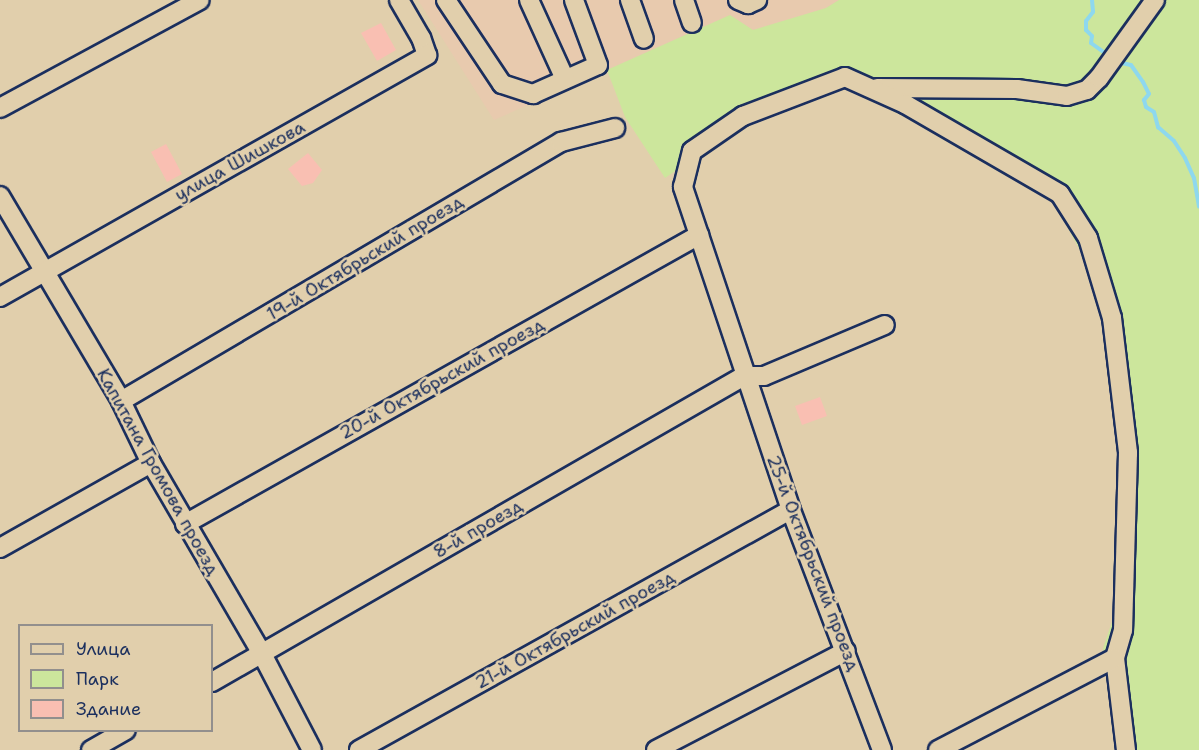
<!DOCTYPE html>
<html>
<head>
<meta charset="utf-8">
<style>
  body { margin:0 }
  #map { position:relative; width:1199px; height:750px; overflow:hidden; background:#e1cfac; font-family:"Shantell Sans",sans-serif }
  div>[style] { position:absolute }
  .built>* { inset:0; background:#e8caae }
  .green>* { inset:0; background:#cce69c }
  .stream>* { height:4px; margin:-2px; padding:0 2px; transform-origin:2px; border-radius:2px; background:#8ed8ee }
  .building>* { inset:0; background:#f9bfb2 }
  .roads { filter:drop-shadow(2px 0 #1b2f5e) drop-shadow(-2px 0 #1b2f5e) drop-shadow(0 2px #1b2f5e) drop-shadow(0 -2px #1b2f5e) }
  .minor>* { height:18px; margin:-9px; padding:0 9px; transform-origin:9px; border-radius:9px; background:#e1cfac }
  span { translate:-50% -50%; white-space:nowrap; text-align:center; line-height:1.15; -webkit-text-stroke:5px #e1cfac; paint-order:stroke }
  .street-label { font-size:18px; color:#1b2f5e }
  .legend { position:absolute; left:18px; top:624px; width:195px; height:108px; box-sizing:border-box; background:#e1cfac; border:2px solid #928f8d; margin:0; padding:8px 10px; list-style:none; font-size:18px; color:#1b2f5e }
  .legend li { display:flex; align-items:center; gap:12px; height:30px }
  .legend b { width:30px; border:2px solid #928f8d }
</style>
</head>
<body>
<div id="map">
  <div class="built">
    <i style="clip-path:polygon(418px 0,839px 0,826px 8px,753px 30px,730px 15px,494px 120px)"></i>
  </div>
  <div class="green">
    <i style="clip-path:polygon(839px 0,1199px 0,1199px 750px,1118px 750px,1103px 648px,1113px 619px,1118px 458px,1103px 317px,1083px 256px,1054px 202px,941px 135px,843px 86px,747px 122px,665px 178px,625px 117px,607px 70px,730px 15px,753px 30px,826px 8px)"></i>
  </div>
  <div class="stream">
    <i style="left:1092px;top:0;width:12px;rotate:85deg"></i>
    <i style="left:1093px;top:12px;width:11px;rotate:128deg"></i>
    <i style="left:1086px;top:21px;width:9px;rotate:90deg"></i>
    <i style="left:1086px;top:30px;width:8px;rotate:45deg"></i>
    <i style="left:1092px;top:36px;width:7px;rotate:98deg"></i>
    <i style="left:1091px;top:43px;width:17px;rotate:36deg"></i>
    <i style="left:1122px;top:63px;width:9px;rotate:13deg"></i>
    <i style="left:1131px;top:65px;width:21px;rotate:55deg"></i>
    <i style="left:1143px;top:82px;width:13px;rotate:63deg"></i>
    <i style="left:1149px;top:94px;width:8px;rotate:130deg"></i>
    <i style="left:1144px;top:100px;width:7px;rotate:74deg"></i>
    <i style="left:1146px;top:107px;width:9px;rotate:32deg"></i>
    <i style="left:1154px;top:112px;width:16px;rotate:75deg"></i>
    <i style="left:1158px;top:127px;width:21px;rotate:41deg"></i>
    <i style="left:1174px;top:141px;width:20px;rotate:57deg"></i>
    <i style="left:1185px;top:158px;width:22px;rotate:66deg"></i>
    <i style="left:1194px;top:178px;width:29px;rotate:80deg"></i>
  </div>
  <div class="building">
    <i style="clip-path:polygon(381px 23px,396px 50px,377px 61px,361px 33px)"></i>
    <i style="clip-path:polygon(166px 144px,182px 174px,167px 182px,151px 152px)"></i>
    <i style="clip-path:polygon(308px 153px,322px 170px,313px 183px,302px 186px,288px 169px)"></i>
    <i style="clip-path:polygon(820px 397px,827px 416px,802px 425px,795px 406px)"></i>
  </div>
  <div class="roads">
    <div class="minor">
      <i style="left:446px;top:0;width:101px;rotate:56.3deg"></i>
      <i style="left:502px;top:84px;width:33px;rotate:18deg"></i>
      <i style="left:533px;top:94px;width:71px;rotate:-24deg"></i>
      <i style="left:598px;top:65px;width:69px;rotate:-110.3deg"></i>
      <i style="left:529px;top:0;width:87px;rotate:65.5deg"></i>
      <i style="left:630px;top:0;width:41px;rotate:70.3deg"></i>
      <i style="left:684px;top:0;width:24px;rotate:71deg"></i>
      <i style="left:738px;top:0;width:11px;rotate:22deg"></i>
      <i style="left:748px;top:4px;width:10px;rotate:-24deg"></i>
      <i style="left:877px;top:88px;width:140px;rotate:0.4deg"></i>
      <i style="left:1017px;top:89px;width:50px;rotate:8deg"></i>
      <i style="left:1067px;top:96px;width:21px;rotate:-17deg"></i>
      <i style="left:1087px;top:90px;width:17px;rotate:-45deg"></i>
      <i style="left:1099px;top:78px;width:96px;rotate:-54.3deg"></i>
      <i style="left:0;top:108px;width:227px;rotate:-28.4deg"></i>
      <i style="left:0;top:196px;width:238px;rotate:59.4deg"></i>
      <i style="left:121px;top:401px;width:69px;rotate:64.2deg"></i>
      <i style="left:151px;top:463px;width:221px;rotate:59.8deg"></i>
      <i style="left:262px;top:654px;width:108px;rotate:62.5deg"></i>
      <i style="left:0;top:297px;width:491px;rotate:-29.5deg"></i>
      <i style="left:427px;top:55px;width:18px;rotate:-109deg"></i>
      <i style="left:421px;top:38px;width:44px;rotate:-120.1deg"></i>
      <i style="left:121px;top:401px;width:511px;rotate:-30.48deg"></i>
      <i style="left:561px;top:142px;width:56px;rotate:-14.5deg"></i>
      <i style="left:185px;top:524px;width:590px;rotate:-29.35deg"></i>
      <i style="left:0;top:548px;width:173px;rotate:-29.4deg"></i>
      <i style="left:212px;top:682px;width:614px;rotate:-29.91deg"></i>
      <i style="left:744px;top:376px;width:20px"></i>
      <i style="left:764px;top:376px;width:131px;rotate:-22.9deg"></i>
      <i style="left:91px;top:750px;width:40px;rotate:-29.7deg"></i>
      <i style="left:359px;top:750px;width:494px;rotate:-29.1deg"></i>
      <i style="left:656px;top:750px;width:214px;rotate:-27.5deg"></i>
      <i style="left:882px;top:750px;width:257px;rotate:-110.8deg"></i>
      <i style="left:791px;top:510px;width:341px;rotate:-108.5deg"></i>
      <i style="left:683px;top:187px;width:37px;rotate:-76deg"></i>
      <i style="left:692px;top:151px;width:62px;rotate:-34.5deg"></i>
      <i style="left:743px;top:116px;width:109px;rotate:-20.9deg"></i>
      <i style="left:845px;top:77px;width:66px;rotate:24.2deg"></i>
      <i style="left:905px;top:104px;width:179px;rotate:30.1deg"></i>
      <i style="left:1060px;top:194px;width:52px;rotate:57.5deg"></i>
      <i style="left:1088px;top:238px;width:84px;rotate:73.3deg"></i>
      <i style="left:1112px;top:318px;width:136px;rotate:83.2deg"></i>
      <i style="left:1128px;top:453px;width:177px;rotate:91.6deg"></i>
      <i style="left:1123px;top:630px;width:29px;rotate:106deg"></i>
      <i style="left:1115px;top:658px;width:93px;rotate:83.2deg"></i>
      <i style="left:938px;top:750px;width:199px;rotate:-27.5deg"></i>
    </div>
  </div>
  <div class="street-label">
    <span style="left:240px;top:161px;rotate:-29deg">улица Шишкова</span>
    <span style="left:365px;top:258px;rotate:-31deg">19-й Октябрьский проезд</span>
    <span style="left:442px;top:379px;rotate:-29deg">20-й Октябрьский проезд</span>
    <span style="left:158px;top:472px;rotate:61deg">Капитана Громова проезд</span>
    <span style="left:478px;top:529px;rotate:-30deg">8-й проезд</span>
    <span style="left:813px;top:563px;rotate:69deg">25-й Октябрьский проезд</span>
    <span style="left:575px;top:630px;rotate:-29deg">21-й Октябрьский проезд</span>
  </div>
  <ul class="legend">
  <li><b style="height:8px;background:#e1cfac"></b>Улица</li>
  <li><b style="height:16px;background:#cce69c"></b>Парк</li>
  <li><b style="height:16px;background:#f9bfb2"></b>Здание</li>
  </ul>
</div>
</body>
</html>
